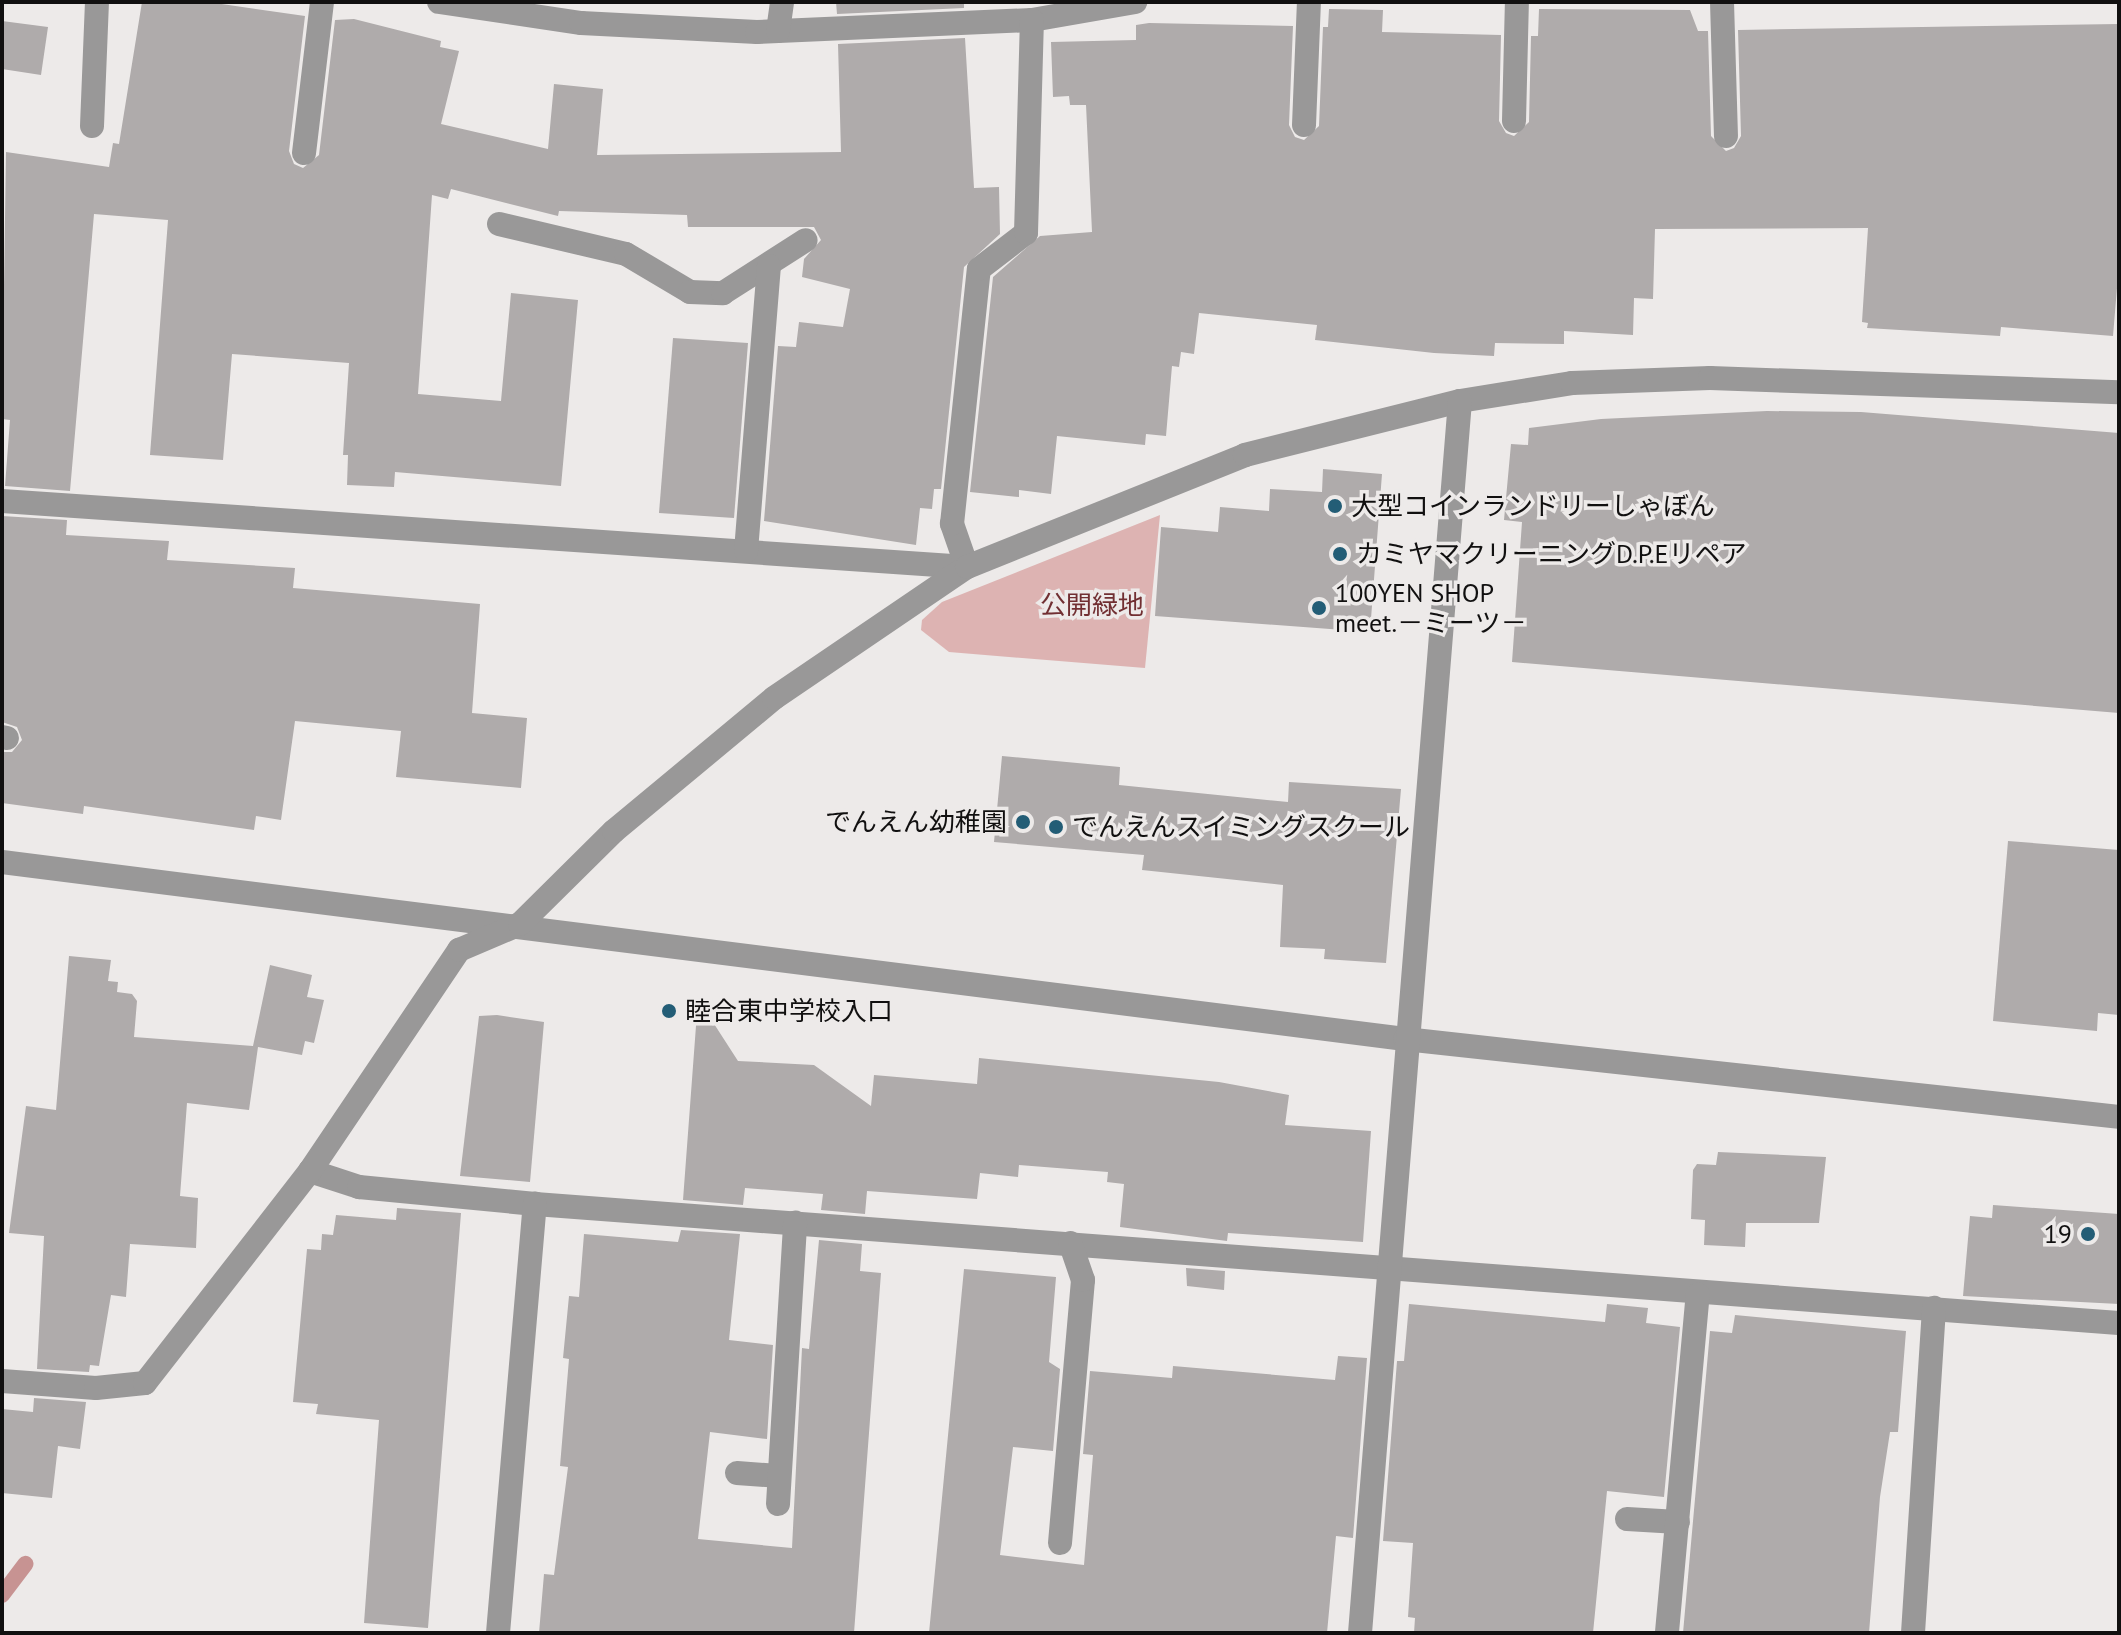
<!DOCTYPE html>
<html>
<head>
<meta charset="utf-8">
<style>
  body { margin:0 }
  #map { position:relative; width:2121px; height:1635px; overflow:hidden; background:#edeae9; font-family:"PT Sans","Noto Sans JP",sans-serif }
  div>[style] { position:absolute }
  .green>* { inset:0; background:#ddb3b2 }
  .stream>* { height:16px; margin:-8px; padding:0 8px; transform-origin:8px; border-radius:8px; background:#c79392 }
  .building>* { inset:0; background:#afabab }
  .minor>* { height:24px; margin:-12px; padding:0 12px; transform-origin:12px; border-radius:12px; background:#999898 }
  .dots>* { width:22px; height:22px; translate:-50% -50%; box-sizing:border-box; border:4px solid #edeae9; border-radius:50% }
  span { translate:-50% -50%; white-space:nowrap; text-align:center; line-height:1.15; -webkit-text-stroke:7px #edeae9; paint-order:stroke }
  .poi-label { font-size:26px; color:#111010 }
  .left { translate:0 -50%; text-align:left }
  .right { translate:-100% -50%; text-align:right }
  .park-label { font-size:26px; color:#712f32 }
  .frame { position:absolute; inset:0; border:4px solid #111010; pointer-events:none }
</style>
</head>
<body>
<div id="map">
  <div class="green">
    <i style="clip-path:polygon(1160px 515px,1145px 668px,949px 652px,921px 630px,922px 620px,942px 602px)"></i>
  </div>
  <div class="stream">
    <i style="left:2px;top:1595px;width:39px;rotate:-53deg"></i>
  </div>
  <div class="building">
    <i style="clip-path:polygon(142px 2px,208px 2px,305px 16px,289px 151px,294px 164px,303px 168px,319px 155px,335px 20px,354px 19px,441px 41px,440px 47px,459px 51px,441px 124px,548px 149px,554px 84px,603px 89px,597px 155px,841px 152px,838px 44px,965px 38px,974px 188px,999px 187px,1000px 234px,964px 267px,941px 489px,934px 489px,932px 509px,920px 508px,916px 545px,764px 521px,778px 346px,796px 347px,799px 322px,843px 327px,850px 289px,802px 277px,804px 259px,821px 240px,814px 227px,688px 227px,687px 215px,559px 211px,558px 216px,451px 189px,448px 199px,432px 195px,418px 394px,501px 401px,511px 293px,578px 300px,561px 486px,395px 472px,394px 487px,347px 485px,348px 455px,343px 455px,349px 363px,232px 354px,223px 460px,150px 455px,168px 220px,94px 214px,70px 491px,5px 486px,10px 420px,2px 419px,6px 152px,109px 167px,113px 143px,119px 144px)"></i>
    <i style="clip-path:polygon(836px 2px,964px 2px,964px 8px,837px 14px)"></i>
    <i style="clip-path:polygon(1329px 9px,1383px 10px,1382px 32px,1501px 35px,1499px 121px,1506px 133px,1514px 136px,1529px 122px,1531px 36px,1538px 36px,1539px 9px,1690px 10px,1698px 31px,1708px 31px,1711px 136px,1726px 151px,1734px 148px,1741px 136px,1738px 30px,2119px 24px,2119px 264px,2113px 336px,2001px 327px,2000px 336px,1867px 328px,1868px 323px,1862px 322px,1868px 228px,1655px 229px,1653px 299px,1634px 298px,1633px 335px,1564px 331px,1564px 344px,1495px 343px,1494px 356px,1434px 353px,1315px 340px,1317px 325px,1199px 313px,1194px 354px,1181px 352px,1179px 367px,1172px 366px,1166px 436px,1146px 434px,1145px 445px,1057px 436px,1051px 494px,1019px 490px,1019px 497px,970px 492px,993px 277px,1040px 236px,1092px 232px,1086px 105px,1070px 105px,1069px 96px,1053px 97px,1051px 42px,1136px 40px,1136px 25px,1149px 23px,1293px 26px,1289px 125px,1295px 137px,1304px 140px,1319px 126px,1323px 27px,1328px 27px)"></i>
    <i style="clip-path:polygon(2px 21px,48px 27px,41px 75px,2px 69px)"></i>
    <i style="clip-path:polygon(673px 338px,748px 343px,734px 518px,659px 513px)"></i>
    <i style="clip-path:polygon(1767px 411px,1861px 412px,2119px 433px,2119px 713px,1512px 662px,1522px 522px,1504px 520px,1511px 444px,1528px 445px,1529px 428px,1601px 419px)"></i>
    <i style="clip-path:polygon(1323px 469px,1382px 474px,1370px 632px,1155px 616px,1161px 527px,1218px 532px,1220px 507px,1269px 511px,1270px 489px,1322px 492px)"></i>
    <i style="clip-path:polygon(2px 516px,67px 520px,66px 535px,169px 541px,167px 560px,295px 568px,293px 588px,480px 604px,472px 713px,527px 718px,521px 788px,396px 777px,401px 731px,295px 721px,281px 820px,256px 816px,254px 830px,84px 806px,83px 814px,2px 803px,2px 752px,12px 752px,22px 740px,17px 727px,2px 722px)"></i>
    <i style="clip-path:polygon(1002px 756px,1120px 767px,1119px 785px,1288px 802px,1289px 782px,1401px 789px,1386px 963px,1324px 959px,1325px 949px,1280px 947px,1283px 885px,1142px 870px,1144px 855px,994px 842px)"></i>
    <i style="clip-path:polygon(2008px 841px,2119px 850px,2119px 1015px,2098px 1013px,2097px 1031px,1993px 1021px)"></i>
    <i style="clip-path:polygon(69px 956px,111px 960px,108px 981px,118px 982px,117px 992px,132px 994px,137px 1001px,134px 1037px,253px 1046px,270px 965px,312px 975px,307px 997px,324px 1000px,314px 1043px,305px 1041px,302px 1055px,258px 1047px,249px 1110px,187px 1103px,180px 1196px,198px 1198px,196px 1248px,130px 1244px,126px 1297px,111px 1295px,99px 1366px,90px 1365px,89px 1372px,37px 1369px,44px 1236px,9px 1233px,26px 1106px,56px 1110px)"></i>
    <i style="clip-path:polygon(698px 999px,738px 1061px,814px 1065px,871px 1106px,874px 1075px,977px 1084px,979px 1058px,1219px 1082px,1289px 1095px,1285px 1125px,1371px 1131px,1363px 1242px,1228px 1233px,1227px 1241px,1120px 1227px,1124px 1184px,1107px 1182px,1108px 1172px,1019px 1165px,1018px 1177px,980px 1173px,977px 1199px,867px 1191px,865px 1214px,821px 1210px,823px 1194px,745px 1188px,743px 1205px,683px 1200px)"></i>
    <i style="clip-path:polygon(497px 1015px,544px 1022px,530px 1182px,460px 1176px,479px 1016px)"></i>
    <i style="clip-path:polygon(1718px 1152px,1826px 1157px,1819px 1223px,1746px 1223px,1745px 1247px,1704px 1245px,1705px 1220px,1691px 1219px,1693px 1170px,1697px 1164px,1716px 1165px)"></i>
    <i style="clip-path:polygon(1993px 1205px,2119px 1214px,2119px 1304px,1963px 1296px,1970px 1216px,1992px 1218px)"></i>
    <i style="clip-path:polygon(397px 1208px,461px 1213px,428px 1628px,364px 1623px,379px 1420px,316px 1414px,318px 1404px,293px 1402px,307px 1249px,321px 1250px,322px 1234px,333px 1235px,336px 1215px,396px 1220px)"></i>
    <i style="clip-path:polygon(681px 1230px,740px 1234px,729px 1340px,773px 1345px,767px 1439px,710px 1432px,698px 1539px,792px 1548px,802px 1348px,809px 1349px,819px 1240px,862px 1244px,860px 1271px,881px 1273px,854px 1633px,539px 1633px,544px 1574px,554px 1575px,568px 1467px,560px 1466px,569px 1359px,563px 1358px,569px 1296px,579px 1297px,584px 1234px,678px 1242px)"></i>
    <i style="clip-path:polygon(1186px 1268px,1225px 1271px,1224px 1290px,1187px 1286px)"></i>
    <i style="clip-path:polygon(964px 1269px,1056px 1277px,1049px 1362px,1060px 1369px,1053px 1451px,1013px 1447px,1000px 1555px,1084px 1565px,1093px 1455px,1083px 1454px,1090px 1371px,1172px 1378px,1173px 1366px,1335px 1380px,1338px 1356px,1367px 1358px,1353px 1538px,1336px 1536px,1327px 1633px,929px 1633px)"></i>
    <i style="clip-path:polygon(1409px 1304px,1605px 1322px,1607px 1304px,1648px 1308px,1646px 1323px,1680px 1327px,1664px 1497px,1607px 1491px,1593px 1633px,1414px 1633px,1415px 1618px,1408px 1617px,1413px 1543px,1383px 1541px,1397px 1361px,1404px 1361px)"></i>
    <i style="clip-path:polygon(1735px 1315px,1906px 1331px,1898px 1432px,1890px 1432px,1880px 1497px,1869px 1633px,1683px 1633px,1710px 1331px,1732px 1333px)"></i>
    <i style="clip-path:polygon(34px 1398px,86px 1402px,80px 1449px,58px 1446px,52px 1498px,2px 1493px,2px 1409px,33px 1412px)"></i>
  </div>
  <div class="minor">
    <i style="left:439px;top:2px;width:144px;rotate:8.4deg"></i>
    <i style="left:581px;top:23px;width:176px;rotate:2.9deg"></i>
    <i style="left:757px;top:32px;width:275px;rotate:-2.5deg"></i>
    <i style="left:1032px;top:20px;width:105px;rotate:-9.9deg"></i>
    <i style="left:1722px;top:2px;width:134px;rotate:88.3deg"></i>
    <i style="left:778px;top:31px;width:29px;rotate:-82deg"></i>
    <i style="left:1514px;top:121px;width:119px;rotate:-88.6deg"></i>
    <i style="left:1304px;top:125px;width:123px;rotate:-87.7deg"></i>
    <i style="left:92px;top:126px;width:124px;rotate:-87.7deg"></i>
    <i style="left:304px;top:153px;width:152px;rotate:-83.2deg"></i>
    <i style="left:499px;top:224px;width:130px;rotate:13.3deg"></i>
    <i style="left:626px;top:254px;width:74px;rotate:30.7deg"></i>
    <i style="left:690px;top:292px;width:33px;rotate:2deg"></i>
    <i style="left:723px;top:293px;width:98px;rotate:-32.6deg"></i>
    <i style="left:2px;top:501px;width:967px;rotate:3.91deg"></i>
    <i style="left:967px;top:567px;width:46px;rotate:-109.2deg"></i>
    <i style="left:952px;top:524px;width:256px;rotate:-84deg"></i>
    <i style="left:979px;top:269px;width:59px;rotate:-37.5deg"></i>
    <i style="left:1026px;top:233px;width:213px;rotate:-88.4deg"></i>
    <i style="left:746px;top:551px;width:286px;rotate:-85.4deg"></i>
    <i style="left:2px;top:737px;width:5px;rotate:11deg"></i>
    <i style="left:2px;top:862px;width:1414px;rotate:7.19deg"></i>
    <i style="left:1405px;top:1039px;width:718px;rotate:6.23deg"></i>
    <i style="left:310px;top:1171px;width:52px;rotate:18.1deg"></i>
    <i style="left:359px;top:1187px;width:177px;rotate:5.5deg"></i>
    <i style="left:535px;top:1204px;width:1588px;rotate:4.3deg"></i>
    <i style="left:2px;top:1381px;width:94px;rotate:4.3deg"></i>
    <i style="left:96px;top:1388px;width:49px;rotate:-5.8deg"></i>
    <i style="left:145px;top:1383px;width:269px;rotate:-52.1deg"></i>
    <i style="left:310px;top:1171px;width:267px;rotate:-56deg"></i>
    <i style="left:459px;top:950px;width:66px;rotate:-23.1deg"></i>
    <i style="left:520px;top:924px;width:132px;rotate:-44.7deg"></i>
    <i style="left:614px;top:831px;width:208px;rotate:-39.7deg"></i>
    <i style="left:774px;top:698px;width:233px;rotate:-34.2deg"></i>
    <i style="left:967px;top:567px;width:300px;rotate:-21.9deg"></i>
    <i style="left:1245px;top:455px;width:222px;rotate:-14.1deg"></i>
    <i style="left:1460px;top:401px;width:113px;rotate:-9.1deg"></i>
    <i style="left:1572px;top:383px;width:138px;rotate:-2.1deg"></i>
    <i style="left:1710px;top:378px;width:409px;rotate:2deg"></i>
    <i style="left:737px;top:1473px;width:42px;rotate:4.1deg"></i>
    <i style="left:778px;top:1504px;width:282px;rotate:-86.5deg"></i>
    <i style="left:1627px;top:1519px;width:51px;rotate:3.4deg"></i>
    <i style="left:1060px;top:1543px;width:264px;rotate:-85deg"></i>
    <i style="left:1083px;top:1280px;width:39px;rotate:-109deg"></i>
    <i style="left:1667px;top:1632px;width:339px;rotate:-84.8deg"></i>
    <i style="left:498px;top:1633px;width:431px;rotate:-85.1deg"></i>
    <i style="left:1360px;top:1633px;width:1236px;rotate:-85.36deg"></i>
    <i style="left:1913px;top:1633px;width:326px;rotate:-86.3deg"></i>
  </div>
  <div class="dots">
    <i style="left:1335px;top:506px;background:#235d76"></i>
    <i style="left:1340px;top:554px;background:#235d76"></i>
    <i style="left:1319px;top:608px;background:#235d76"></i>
    <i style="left:1023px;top:822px;background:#235d76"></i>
    <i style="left:1056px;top:827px;background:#235d76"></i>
    <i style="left:669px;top:1011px;background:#235d76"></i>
    <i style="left:2088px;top:1234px;background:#235d76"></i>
  </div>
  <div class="poi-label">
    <span class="left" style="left:1351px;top:506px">大型コインランドリーしゃぼん</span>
    <span class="left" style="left:1356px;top:554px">カミヤマクリーニングD.P.Eリペア</span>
    <span class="left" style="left:1335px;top:608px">100YEN SHOP<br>meet.－ミーツ－</span>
    <span class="right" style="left:1007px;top:822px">でんえん幼稚園</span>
    <span class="left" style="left:1072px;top:827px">でんえんスイミングスクール</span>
    <span class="left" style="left:685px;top:1011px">睦合東中学校入口</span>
    <span class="right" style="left:2072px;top:1234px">19</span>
  </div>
  <div class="park-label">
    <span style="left:1092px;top:605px">公開緑地</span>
  </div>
  <div class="frame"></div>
</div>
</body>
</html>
